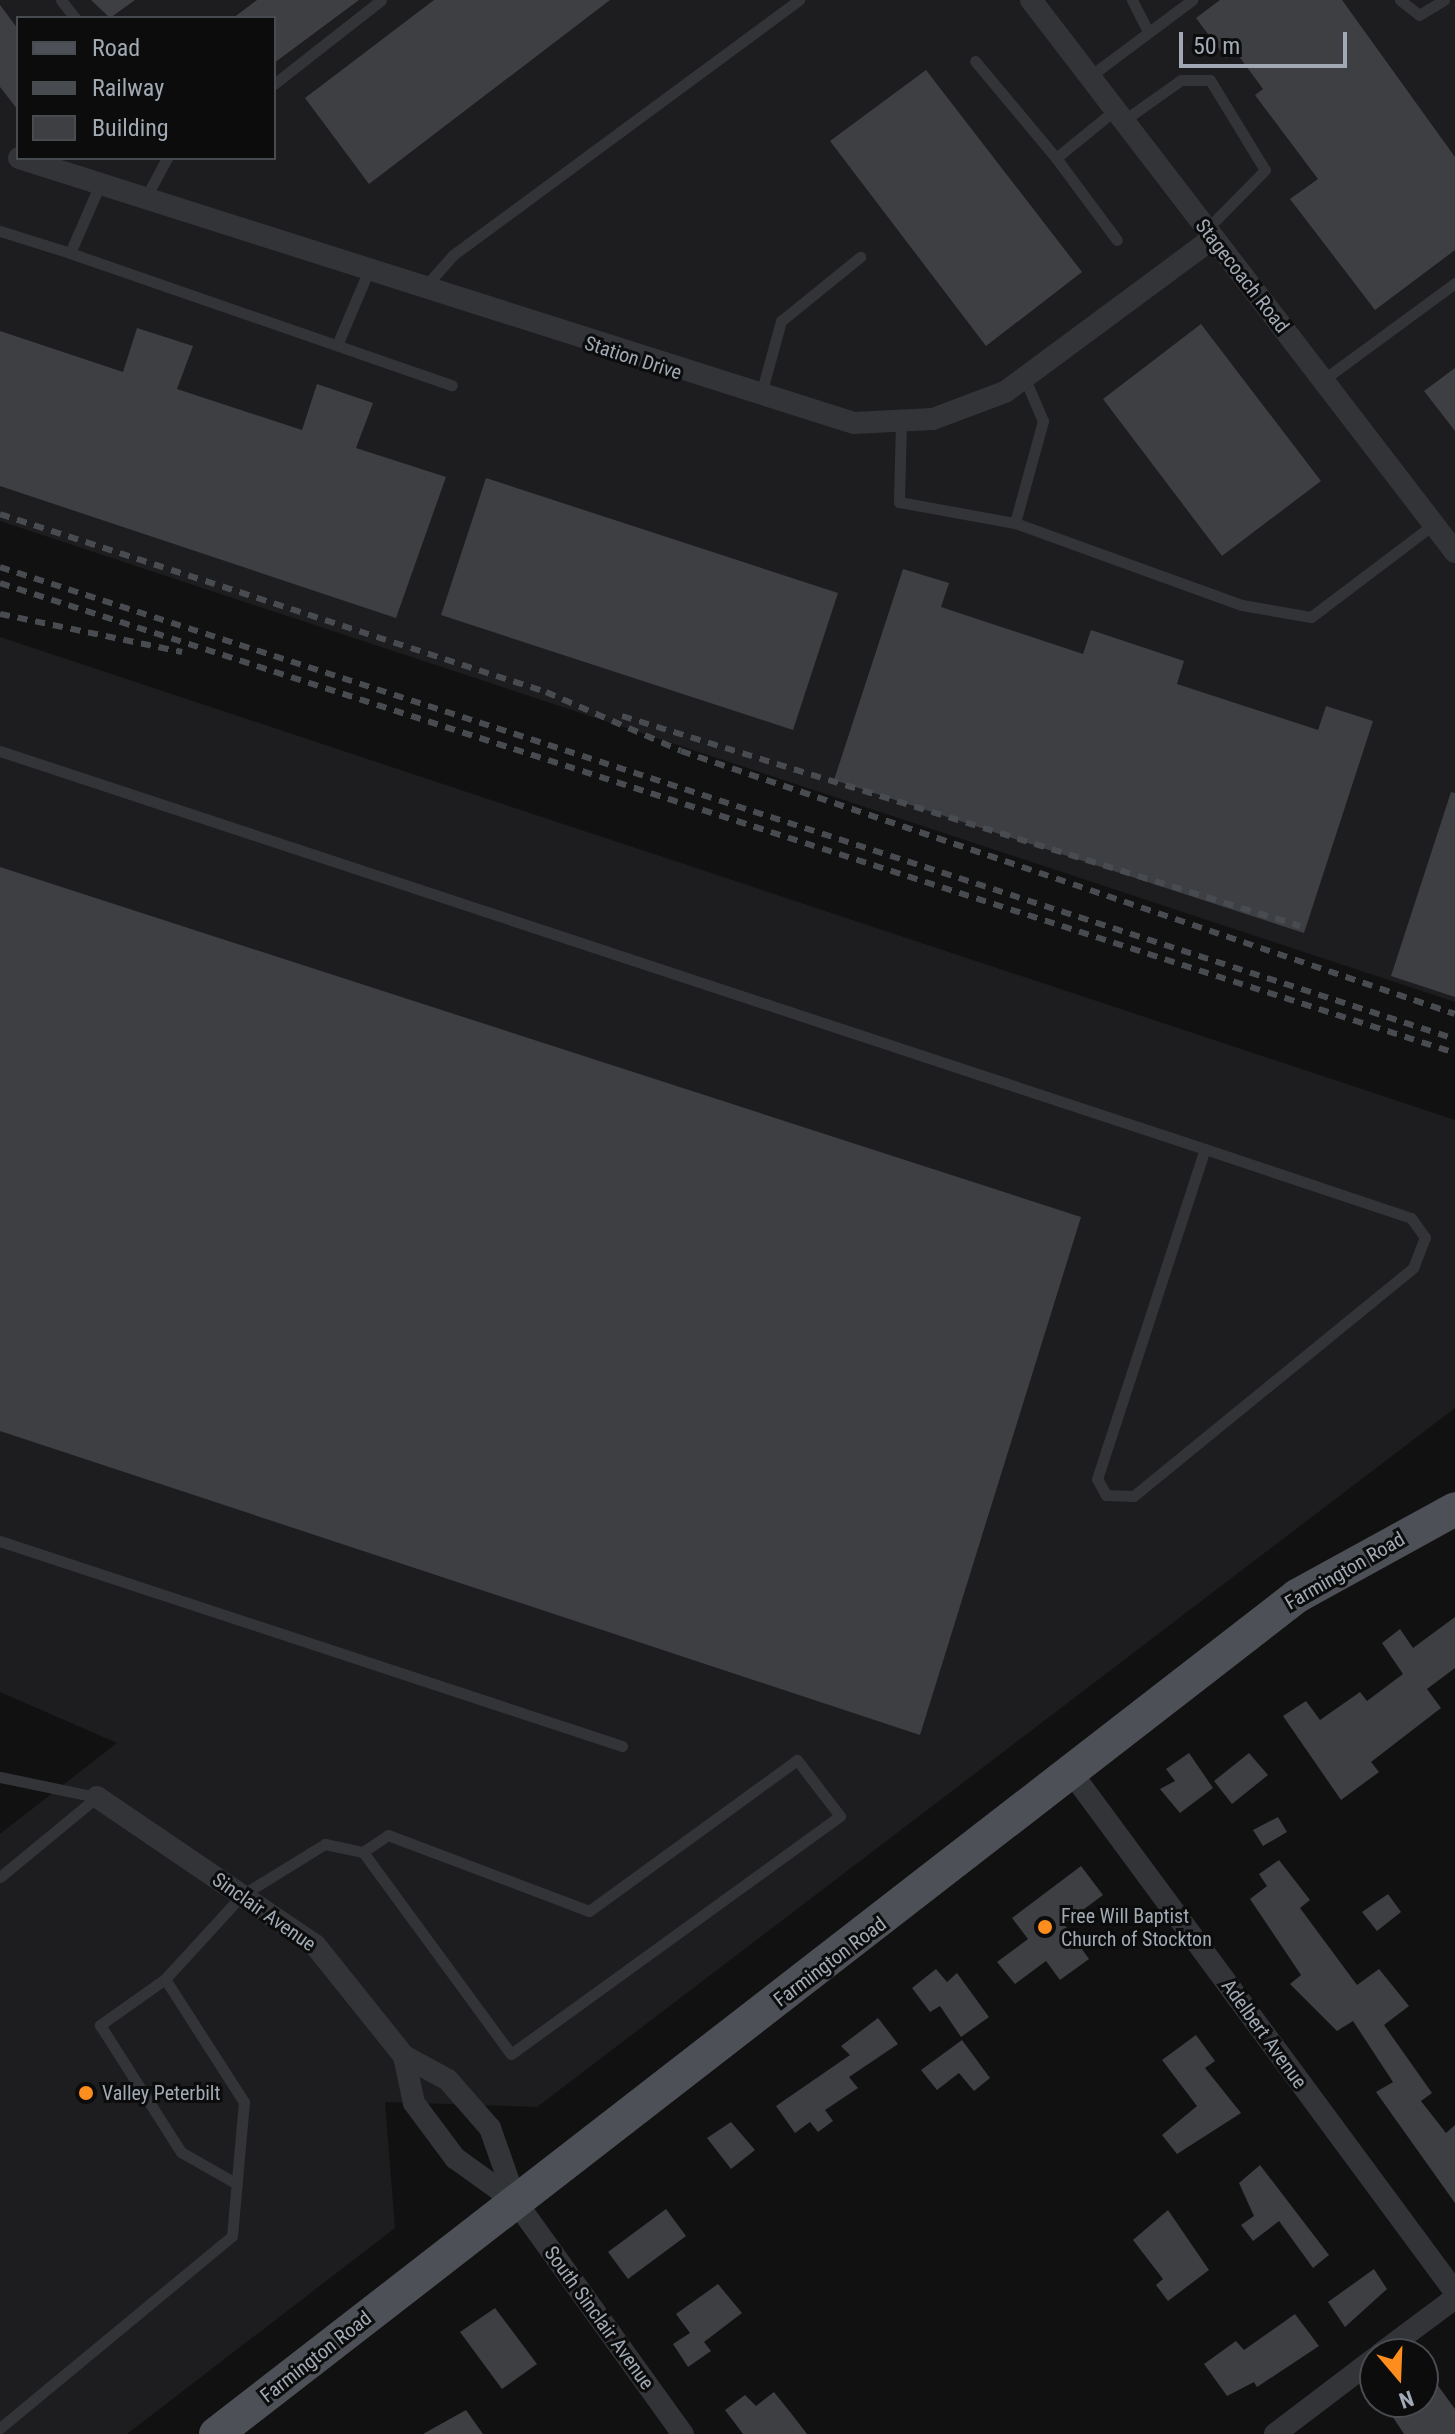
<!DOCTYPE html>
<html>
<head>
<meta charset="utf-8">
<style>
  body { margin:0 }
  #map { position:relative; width:1455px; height:2434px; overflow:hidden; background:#111112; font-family:"Roboto Condensed",sans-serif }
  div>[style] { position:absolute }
  .built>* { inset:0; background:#1d1d1f }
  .building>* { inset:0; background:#3d3f43 }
  .lane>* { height:11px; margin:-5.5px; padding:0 5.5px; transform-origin:5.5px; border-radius:5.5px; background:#323438 }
  .street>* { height:22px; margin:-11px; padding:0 11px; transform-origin:11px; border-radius:11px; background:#323438 }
  .primary>* { height:34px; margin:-17px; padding:0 17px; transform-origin:17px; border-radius:17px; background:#4d5157 }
  .rail>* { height:6px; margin-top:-3px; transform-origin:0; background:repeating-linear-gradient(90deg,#484c51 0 10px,transparent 0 18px) }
  .dots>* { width:22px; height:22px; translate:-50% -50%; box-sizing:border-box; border:4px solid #0c0c0d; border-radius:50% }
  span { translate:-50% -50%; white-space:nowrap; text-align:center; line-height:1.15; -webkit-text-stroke:6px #0c0c0d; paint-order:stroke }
  .street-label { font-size:20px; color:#a1aab4 }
  .poi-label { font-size:20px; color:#a1aab4 }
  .left { translate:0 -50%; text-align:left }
  .legend { position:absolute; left:16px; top:16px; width:260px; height:144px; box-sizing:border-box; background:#0c0c0d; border:2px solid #484b50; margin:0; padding:10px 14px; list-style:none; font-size:24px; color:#a1aab4 }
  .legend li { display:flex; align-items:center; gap:16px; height:40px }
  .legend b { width:40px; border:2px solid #484b50 }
  .north { position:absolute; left:1359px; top:2338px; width:80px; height:80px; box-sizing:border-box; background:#0c0c0d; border:2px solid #484b50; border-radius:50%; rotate:161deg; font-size:22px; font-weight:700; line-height:32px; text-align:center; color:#a1aab4 }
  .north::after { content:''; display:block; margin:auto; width:28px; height:36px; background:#fd8e1e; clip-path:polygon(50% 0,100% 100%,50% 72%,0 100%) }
  .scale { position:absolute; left:1179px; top:32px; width:168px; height:36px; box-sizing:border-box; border:4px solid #a1aab4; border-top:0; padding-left:10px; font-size:24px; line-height:28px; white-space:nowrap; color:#a1aab4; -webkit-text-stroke:6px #0c0c0d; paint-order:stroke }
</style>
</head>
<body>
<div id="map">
  <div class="built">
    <i style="clip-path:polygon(evenodd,0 0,1455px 0,1455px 1002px,0 521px,0 0,18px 18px,274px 18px,274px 158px,18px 158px,18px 18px)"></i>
    <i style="clip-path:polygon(0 637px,1455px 1120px,1455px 1408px,537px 2107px,385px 2102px,395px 2228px,127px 2434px,0 2434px,0 1834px,117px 1743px,0 1692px)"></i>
  </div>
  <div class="building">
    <i style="clip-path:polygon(91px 0,135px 0,110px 18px)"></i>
    <i style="clip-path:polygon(257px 0,359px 0,274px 63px,274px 18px,233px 18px)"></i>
    <i style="clip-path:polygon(434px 0,610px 0,369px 184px,305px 98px)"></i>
    <i style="clip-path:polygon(1220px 0,1342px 0,1455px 157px,1455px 250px,1375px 310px,1290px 199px,1318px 179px,1255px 95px,1263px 89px,1235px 51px,1226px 58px,1196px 18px)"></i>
    <i style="clip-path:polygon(0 5px,18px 29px,18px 110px,0 87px)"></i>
    <i style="clip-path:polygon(926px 70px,1082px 272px,986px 346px,830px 141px)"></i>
    <i style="clip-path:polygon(1201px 324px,1321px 481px,1222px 556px,1103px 399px)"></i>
    <i style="clip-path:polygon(137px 328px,193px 346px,177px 389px,302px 430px,317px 384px,373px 403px,356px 448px,446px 477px,396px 618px,0 486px,0 331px,123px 372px)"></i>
    <i style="clip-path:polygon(1455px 368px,1455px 431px,1424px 391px)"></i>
    <i style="clip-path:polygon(486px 478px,838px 593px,793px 730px,441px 615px)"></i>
    <i style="clip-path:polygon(903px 569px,949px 583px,941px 607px,1083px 654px,1091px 630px,1184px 661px,1177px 684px,1318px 730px,1326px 706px,1373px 721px,1304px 933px,834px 780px)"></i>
    <i style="clip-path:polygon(1451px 792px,1455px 793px,1455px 997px,1391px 976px)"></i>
    <i style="clip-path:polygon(0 867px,1081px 1217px,920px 1735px,0 1431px)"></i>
    <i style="clip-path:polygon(1455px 1617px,1455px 1668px,1427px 1689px,1441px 1708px,1371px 1762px,1379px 1772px,1341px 1800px,1283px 1716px,1306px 1701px,1320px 1720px,1360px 1692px,1367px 1701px,1403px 1674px,1382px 1643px,1400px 1629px,1413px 1648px)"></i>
    <i style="clip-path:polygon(1189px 1753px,1213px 1788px,1180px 1813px,1160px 1789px,1175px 1781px,1166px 1769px)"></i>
    <i style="clip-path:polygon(1249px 1753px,1268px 1775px,1232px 1804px,1214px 1781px)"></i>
    <i style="clip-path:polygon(1278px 1817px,1287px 1832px,1263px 1846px,1253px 1830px)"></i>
    <i style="clip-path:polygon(1279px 1860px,1310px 1900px,1300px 1908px,1357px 1985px,1379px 1969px,1409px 2006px,1384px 2025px,1432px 2093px,1421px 2101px,1446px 2133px,1455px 2125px,1455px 2203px,1376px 2092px,1393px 2082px,1353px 2021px,1337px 2031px,1290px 1984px,1301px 1975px,1250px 1899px,1267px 1886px,1259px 1874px)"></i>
    <i style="clip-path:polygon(1081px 1866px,1103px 1895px,1064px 1924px,1089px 1959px,1060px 1980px,1046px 1961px,1015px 1984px,997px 1962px,1028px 1939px,1012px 1918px)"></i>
    <i style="clip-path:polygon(1388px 1894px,1401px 1912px,1377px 1931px,1362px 1912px)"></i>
    <i style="clip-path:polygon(936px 1969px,947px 1982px,957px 1973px,989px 2017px,961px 2037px,940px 2006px,930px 2012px,912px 1988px)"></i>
    <i style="clip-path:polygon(878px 2018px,898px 2044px,849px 2077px,858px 2088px,825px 2110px,833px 2121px,818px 2132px,810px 2122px,795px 2133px,776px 2106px,850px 2055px,841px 2046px)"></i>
    <i style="clip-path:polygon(1196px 2035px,1215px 2061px,1205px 2068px,1241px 2113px,1177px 2154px,1162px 2135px,1197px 2106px,1162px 2060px)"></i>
    <i style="clip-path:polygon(962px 2040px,990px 2078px,974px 2091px,959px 2073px,937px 2090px,921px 2070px)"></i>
    <i style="clip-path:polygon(731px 2122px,755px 2150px,731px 2169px,707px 2138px)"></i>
    <i style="clip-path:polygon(1260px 2165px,1329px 2255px,1313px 2268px,1279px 2221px,1253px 2241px,1241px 2225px,1254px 2216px,1239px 2183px)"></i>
    <i style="clip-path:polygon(666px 2209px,686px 2236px,628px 2279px,608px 2252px)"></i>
    <i style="clip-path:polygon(1168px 2210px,1209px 2270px,1168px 2301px,1156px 2285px,1163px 2279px,1133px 2240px)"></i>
    <i style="clip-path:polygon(1374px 2269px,1387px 2289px,1345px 2327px,1328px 2302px)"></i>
    <i style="clip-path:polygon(718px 2284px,742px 2313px,704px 2342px,711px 2351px,688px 2367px,673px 2344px,690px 2333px,676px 2314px)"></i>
    <i style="clip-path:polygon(495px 2308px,537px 2364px,502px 2389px,460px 2332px)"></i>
    <i style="clip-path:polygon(1295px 2314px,1319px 2346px,1257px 2387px,1254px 2382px,1227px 2396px,1204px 2364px,1236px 2341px,1244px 2350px)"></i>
    <i style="clip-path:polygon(1423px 2365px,1455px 2409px,1455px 2434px,1404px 2434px,1383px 2402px,1423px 2402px)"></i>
    <i style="clip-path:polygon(774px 2392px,794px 2417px,807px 2434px,743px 2434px,725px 2410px,745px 2395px,756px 2406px)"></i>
    <i style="clip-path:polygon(466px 2410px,483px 2434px,423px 2434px)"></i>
  </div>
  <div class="lane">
    <i style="left:61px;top:0;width:23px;rotate:52deg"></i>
    <i style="left:1132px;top:0;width:35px;rotate:63deg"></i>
    <i style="left:1400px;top:0;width:24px;rotate:38deg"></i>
    <i style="left:1419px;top:15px;width:29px;rotate:-31deg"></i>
    <i style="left:975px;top:61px;width:126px;rotate:50.1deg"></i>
    <i style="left:1056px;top:158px;width:76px;rotate:-39.1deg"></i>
    <i style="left:1089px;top:77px;width:129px;rotate:-36.8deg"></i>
    <i style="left:274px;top:84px;width:136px;rotate:-38.1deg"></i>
    <i style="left:1123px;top:121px;width:71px;rotate:-35.3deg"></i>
    <i style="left:1181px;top:80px;width:29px"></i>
    <i style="left:1210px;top:80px;width:105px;rotate:58.6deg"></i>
    <i style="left:1265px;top:170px;width:84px;rotate:134.5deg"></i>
    <i style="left:1056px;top:158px;width:102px;rotate:53.4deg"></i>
    <i style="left:100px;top:184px;width:75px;rotate:113.5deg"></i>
    <i style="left:70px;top:253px;width:404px;rotate:19.1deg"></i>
    <i style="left:145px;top:199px;width:47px;rotate:-61.8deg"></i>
    <i style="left:0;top:231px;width:73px;rotate:17.4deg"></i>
    <i style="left:423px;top:289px;width:45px;rotate:-48.6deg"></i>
    <i style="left:453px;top:255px;width:430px;rotate:-36.4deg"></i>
    <i style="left:337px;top:345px;width:79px;rotate:-67deg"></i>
    <i style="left:1025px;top:379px;width:46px;rotate:66.8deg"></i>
    <i style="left:1043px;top:421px;width:106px;rotate:105.4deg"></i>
    <i style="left:1015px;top:523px;width:241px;rotate:19.9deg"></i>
    <i style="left:1242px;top:605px;width:70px;rotate:9.9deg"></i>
    <i style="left:1311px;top:617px;width:154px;rotate:-37.1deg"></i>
    <i style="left:1323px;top:380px;width:164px;rotate:-36.3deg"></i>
    <i style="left:761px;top:394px;width:76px;rotate:-74.7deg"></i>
    <i style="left:781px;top:321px;width:102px;rotate:-39deg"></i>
    <i style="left:901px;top:423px;width:79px;rotate:91.5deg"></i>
    <i style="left:899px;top:502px;width:118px;rotate:10.3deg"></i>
    <i style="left:0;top:751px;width:1269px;rotate:18.28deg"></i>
    <i style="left:1205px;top:1149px;width:217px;rotate:18.5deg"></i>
    <i style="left:1411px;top:1218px;width:24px;rotate:54deg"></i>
    <i style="left:1425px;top:1237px;width:33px;rotate:111deg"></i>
    <i style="left:1413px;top:1268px;width:361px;rotate:140.8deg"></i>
    <i style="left:1133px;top:1496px;width:27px;rotate:-178deg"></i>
    <i style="left:1106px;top:1495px;width:18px;rotate:-119deg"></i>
    <i style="left:1097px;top:1479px;width:347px;rotate:-71.9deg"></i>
    <i style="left:0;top:1541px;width:655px;rotate:18.24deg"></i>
    <i style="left:0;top:1777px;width:99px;rotate:11.7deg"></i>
    <i style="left:0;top:1877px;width:126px;rotate:-39.5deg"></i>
    <i style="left:165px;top:1979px;width:80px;rotate:144.7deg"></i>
    <i style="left:100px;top:2025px;width:151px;rotate:57.5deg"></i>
    <i style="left:181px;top:2152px;width:64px;rotate:29.7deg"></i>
    <i style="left:0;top:2428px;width:301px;rotate:-39.6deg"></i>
    <i style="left:232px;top:2236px;width:135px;rotate:-84.9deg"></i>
    <i style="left:244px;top:2102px;width:146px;rotate:-122.7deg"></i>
    <i style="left:165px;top:1979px;width:114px;rotate:-47.5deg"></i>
    <i style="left:242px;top:1895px;width:97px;rotate:-31.6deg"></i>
    <i style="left:325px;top:1844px;width:39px;rotate:12deg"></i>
    <i style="left:363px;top:1852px;width:250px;rotate:53.8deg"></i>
    <i style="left:511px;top:2054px;width:406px;rotate:-35.9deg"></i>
    <i style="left:840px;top:1816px;width:71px;rotate:-127.5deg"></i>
    <i style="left:797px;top:1760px;width:257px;rotate:144deg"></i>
    <i style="left:589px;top:1911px;width:215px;rotate:-159.3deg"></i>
    <i style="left:388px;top:1835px;width:30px;rotate:146deg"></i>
  </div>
  <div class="street">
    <i style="left:1031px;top:0;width:696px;rotate:52.47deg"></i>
    <i style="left:19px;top:158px;width:876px;rotate:17.61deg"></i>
    <i style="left:854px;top:423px;width:79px;rotate:-2.9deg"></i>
    <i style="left:933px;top:419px;width:77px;rotate:-20.6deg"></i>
    <i style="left:1005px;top:392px;width:259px;rotate:-36.5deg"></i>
    <i style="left:1074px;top:1776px;width:641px;rotate:53.56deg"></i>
    <i style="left:97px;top:1797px;width:263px;rotate:34.2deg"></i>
    <i style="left:315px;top:1945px;width:142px;rotate:51.3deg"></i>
    <i style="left:404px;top:2056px;width:50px;rotate:28.6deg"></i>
    <i style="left:448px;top:2080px;width:64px;rotate:48.8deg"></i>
    <i style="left:490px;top:2128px;width:78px;rotate:70.6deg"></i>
    <i style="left:516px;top:2202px;width:286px;rotate:54.3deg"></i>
    <i style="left:404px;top:2056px;width:48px;rotate:78deg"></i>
    <i style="left:414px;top:2103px;width:69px;rotate:53.3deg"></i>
    <i style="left:455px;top:2158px;width:75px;rotate:35.8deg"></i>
    <i style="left:1380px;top:2354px;width:94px;rotate:-36.7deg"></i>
    <i style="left:1275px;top:2434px;width:126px;rotate:-37.2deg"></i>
  </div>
  <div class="primary">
    <i style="left:216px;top:2434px;width:1368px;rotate:-37.78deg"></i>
    <i style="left:1297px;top:1596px;width:180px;rotate:-28.8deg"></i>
  </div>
  <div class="rail">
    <i style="left:0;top:514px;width:574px;rotate:18.06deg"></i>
    <i style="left:546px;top:692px;width:147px;rotate:23.6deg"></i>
    <i style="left:681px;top:751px;width:817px;rotate:18.77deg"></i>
    <i style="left:0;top:567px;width:1530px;rotate:17.97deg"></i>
    <i style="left:0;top:583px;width:1529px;rotate:17.9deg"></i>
    <i style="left:0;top:614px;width:186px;rotate:11.8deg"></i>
    <i style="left:622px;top:716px;width:710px;rotate:17.21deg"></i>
  </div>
  <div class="dots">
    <i style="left:1045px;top:1927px;background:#fd8e1e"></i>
    <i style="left:86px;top:2093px;background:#fd8e1e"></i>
  </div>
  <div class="street-label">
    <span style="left:1242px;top:276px;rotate:52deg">Stagecoach Road</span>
    <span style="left:633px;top:358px;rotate:18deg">Station Drive</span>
    <span style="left:1345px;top:1571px;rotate:-30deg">Farmington Road</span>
    <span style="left:264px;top:1912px;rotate:35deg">Sinclair Avenue</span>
    <span style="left:830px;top:1962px;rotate:-37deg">Farmington Road</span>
    <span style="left:1264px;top:2034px;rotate:54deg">Adelbert Avenue</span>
    <span style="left:599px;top:2318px;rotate:54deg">South Sinclair Avenue</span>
    <span style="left:316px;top:2357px;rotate:-38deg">Farmington Road</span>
  </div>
  <div class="poi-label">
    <span class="left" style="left:1061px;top:1928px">Free Will Baptist<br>Church of Stockton</span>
    <span class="left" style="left:102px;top:2093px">Valley Peterbilt</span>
  </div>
  <ul class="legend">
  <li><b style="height:10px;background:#4d5157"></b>Road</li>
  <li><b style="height:10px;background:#484c51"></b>Railway</li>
  <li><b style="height:22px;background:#3d3f43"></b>Building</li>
  </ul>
  <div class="north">N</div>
  <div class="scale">50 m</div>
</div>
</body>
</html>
